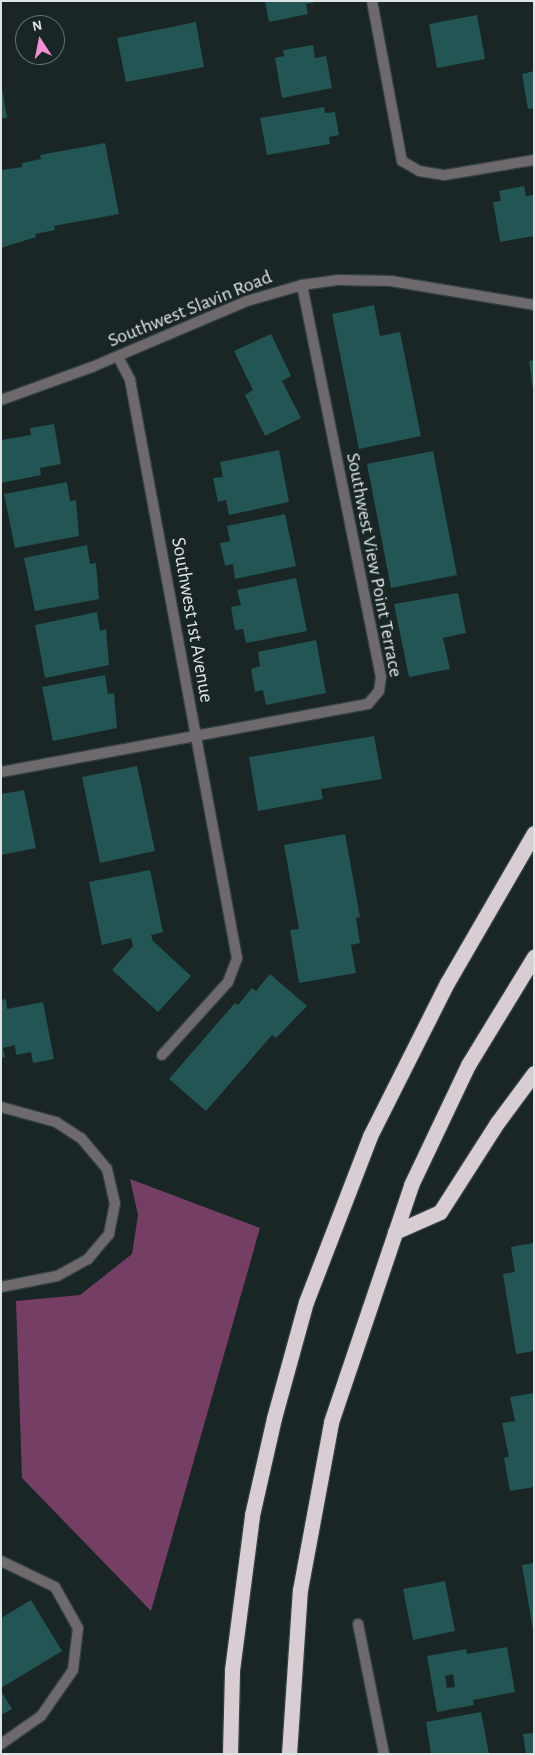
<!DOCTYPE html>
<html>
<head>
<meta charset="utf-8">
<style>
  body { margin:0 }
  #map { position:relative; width:535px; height:1755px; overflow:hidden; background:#192625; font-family:"Alegreya Sans",sans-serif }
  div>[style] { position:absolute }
  .forest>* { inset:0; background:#753e65 }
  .building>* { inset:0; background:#225553 }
  .roads { filter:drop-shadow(1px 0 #344140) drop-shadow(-1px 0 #344140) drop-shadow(0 1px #344140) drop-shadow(0 -1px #344140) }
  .lane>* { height:10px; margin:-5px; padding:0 5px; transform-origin:5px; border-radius:5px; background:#6e696c }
  .street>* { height:10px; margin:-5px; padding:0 5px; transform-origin:5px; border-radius:5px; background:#6e696c }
  .highway>* { height:15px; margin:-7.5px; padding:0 7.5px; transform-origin:7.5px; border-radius:7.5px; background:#d9cdd4 }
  span { translate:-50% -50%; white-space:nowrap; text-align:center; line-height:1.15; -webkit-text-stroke:5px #192625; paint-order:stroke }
  .street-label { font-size:20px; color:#dde5e4 }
  .frame { position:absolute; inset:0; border:2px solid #dde5e4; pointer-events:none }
  .north { position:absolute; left:15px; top:15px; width:50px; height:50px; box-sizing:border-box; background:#192625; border:1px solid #677271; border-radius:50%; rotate:349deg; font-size:14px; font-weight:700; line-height:20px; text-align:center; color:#dde5e4 }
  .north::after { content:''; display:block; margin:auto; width:18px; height:22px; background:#f391d6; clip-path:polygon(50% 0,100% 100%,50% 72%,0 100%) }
</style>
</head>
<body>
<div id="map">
  <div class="forest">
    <i style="clip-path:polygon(130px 1179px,260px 1228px,151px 1611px,22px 1478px,16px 1301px,80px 1295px,132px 1254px,138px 1215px)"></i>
  </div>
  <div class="building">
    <i style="clip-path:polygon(265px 1px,313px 1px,313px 3px,306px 4px,308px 14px,269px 22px)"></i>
    <i style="clip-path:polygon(477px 15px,485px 59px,437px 68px,429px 24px)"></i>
    <i style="clip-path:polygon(196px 22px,204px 67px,126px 82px,117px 38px)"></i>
    <i style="clip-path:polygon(313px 45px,315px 58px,326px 56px,332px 88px,282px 98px,275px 58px,284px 56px,283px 50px)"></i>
    <i style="clip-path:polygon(534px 71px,534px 108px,528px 109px,522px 74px)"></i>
    <i style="clip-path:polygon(2px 88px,7px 118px,1px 118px,1px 89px)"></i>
    <i style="clip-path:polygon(324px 107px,325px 113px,335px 112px,339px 135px,329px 137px,330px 144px,267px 155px,260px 118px)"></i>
    <i style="clip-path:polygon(105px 143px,119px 214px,54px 226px,55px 230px,35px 234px,36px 237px,1px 248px,2px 170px,22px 167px,22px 163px,41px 159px,40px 155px)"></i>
    <i style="clip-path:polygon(524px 186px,526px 196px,534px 195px,534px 236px,500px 242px,493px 202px,501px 201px,499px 191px)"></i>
    <i style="clip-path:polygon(374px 305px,380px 336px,400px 332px,421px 436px,359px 449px,332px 314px)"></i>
    <i style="clip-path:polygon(271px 334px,291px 376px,282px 381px,301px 418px,265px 436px,245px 395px,253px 390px,234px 351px)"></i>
    <i style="clip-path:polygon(534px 360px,534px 390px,533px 390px,529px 361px)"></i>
    <i style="clip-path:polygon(54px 424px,61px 464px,40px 468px,41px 475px,1px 483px,1px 440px,31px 435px,30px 428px)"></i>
    <i style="clip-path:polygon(279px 450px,289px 502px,229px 515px,226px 500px,218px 502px,213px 478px,223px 477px,220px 462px)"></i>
    <i style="clip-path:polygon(433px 451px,457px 575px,391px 588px,367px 464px)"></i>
    <i style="clip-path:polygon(67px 482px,70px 501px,76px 500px,79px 536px,15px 548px,4px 494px)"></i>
    <i style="clip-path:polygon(285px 514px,296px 566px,235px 579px,233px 564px,225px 566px,220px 543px,230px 541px,227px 526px)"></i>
    <i style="clip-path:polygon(87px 545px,90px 564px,96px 563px,99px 599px,35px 611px,24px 558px)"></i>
    <i style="clip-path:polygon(296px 578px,307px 631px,246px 643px,243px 629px,235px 630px,231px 607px,241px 605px,237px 590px)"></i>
    <i style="clip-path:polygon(458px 593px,466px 633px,443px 638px,450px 669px,409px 677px,394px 604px)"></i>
    <i style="clip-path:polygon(97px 612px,100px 631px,106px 629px,109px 665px,45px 678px,35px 625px)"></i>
    <i style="clip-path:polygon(316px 640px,326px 693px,266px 705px,263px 690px,255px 692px,251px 669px,260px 666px,258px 652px)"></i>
    <i style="clip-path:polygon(105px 675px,108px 694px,114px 693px,117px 728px,53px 741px,42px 687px)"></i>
    <i style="clip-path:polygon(374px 736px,382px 779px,321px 789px,323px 799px,258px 811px,249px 757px)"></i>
    <i style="clip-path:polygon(137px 766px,155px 851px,100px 863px,82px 777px)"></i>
    <i style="clip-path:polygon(24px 790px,36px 848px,1px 855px,1px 794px)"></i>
    <i style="clip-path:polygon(345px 834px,360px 917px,356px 918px,360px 943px,351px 945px,356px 973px,299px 983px,290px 930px,299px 929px,284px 845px)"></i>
    <i style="clip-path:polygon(150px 870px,163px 932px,151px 935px,153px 941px,191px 976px,158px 1012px,112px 970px,133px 946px,131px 938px,102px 945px,89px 882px)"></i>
    <i style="clip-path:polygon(270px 974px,307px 1006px,276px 1038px,272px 1035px,206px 1111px,169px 1079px,235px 1003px,238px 1005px,252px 988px,256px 991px)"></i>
    <i style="clip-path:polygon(6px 999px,7px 1009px,43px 1002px,54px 1059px,33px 1063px,31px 1052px,16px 1055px,15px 1045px,3px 1048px,5px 1057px,1px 1058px,1px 1000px)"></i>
    <i style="clip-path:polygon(534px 1243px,534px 1351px,516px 1354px,503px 1274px,515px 1272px,511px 1247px)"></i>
    <i style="clip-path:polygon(534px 1393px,534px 1487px,510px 1491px,504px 1458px,509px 1457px,502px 1423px,515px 1421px,510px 1397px)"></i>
    <i style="clip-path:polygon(534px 1563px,534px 1630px,533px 1630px,522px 1565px)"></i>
    <i style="clip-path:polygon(445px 1581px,455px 1631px,413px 1640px,403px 1589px)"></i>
    <i style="clip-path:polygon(31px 1600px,62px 1651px,1px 1688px,1px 1618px)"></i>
    <i style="clip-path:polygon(evenodd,507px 1647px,515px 1692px,473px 1700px,474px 1705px,437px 1712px,427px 1656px,466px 1649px,467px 1654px,507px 1647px,453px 1674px,455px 1687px,447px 1688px,445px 1676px,453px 1674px)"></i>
    <i style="clip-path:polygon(1px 1691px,12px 1709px,1px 1715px)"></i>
    <i style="clip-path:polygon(481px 1712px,489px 1754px,431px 1754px,426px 1722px)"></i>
    <i style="clip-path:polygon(534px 1733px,534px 1754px,526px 1754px,523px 1734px)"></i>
  </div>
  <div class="roads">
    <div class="lane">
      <i style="left:162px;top:1055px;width:98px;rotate:-47.9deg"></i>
      <i style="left:228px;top:982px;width:26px;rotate:-69deg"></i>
      <i style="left:237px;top:958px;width:66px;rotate:-100.5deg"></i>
      <i style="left:1px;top:1561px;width:60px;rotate:25.7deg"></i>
      <i style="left:55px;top:1587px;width:47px;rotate:60.7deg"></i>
      <i style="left:78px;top:1628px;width:42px;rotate:96.8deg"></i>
      <i style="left:73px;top:1670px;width:56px;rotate:124.8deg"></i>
      <i style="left:41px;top:1716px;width:49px;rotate:145deg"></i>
    </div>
    <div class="street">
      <i style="left:372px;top:1px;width:163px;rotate:79.4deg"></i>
      <i style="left:402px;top:161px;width:20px;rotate:30deg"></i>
      <i style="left:419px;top:171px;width:26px;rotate:9deg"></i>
      <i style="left:445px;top:175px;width:90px;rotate:-9.6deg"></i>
      <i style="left:118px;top:357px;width:26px;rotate:62deg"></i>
      <i style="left:130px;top:380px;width:522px;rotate:79.51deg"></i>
      <i style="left:1px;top:400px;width:97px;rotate:-19.9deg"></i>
      <i style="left:92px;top:367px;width:168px;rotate:-23.1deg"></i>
      <i style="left:247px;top:301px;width:57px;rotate:-16.2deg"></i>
      <i style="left:302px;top:285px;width:37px;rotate:-8deg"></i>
      <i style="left:339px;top:280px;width:52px;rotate:1.1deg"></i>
      <i style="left:391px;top:281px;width:145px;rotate:9.5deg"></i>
      <i style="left:1px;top:772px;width:373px;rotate:-10.5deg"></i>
      <i style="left:368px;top:704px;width:17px;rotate:-50deg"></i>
      <i style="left:379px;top:691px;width:14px;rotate:-82deg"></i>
      <i style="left:381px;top:677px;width:400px;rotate:-101.4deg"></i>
      <i style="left:1px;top:1107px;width:57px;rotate:15.3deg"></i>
      <i style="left:56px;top:1122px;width:30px;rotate:33deg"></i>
      <i style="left:81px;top:1138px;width:40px;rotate:50deg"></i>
      <i style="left:107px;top:1169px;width:35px;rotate:77deg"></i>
      <i style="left:115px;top:1203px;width:32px;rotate:101deg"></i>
      <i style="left:109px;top:1234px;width:33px;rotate:130deg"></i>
      <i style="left:88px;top:1259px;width:35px;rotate:151deg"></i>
      <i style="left:57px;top:1276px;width:57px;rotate:168.9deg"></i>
      <i style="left:358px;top:1624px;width:133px;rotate:78.7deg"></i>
    </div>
    <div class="highway">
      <i style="left:395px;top:1232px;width:49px;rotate:-24deg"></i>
      <i style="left:440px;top:1212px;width:106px;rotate:-57.4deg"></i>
      <i style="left:497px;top:1123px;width:62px;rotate:-53.5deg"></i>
      <i style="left:230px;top:1754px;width:84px;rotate:-88.6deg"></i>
      <i style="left:232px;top:1670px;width:156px;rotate:-82.6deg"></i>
      <i style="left:252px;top:1515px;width:99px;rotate:-77.2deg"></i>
      <i style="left:274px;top:1418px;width:120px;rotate:-74.6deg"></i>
      <i style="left:306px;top:1302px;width:178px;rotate:-68.9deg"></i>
      <i style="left:370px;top:1136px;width:171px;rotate:-63.3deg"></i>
      <i style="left:447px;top:983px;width:173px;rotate:-59.9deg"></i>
      <i style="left:289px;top:1754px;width:164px;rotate:-86.2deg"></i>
      <i style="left:300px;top:1590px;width:171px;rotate:-79.5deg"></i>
      <i style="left:331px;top:1422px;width:250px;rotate:-71.3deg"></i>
      <i style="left:411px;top:1185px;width:133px;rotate:-64.6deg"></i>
      <i style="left:468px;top:1065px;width:127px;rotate:-58.6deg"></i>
    </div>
  </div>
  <div class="street-label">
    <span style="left:190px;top:309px;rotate:-22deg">Southwest Slavin Road</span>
    <span style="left:374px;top:565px;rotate:79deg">Southwest View Point Terrace</span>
    <span style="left:192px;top:620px;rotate:80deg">Southwest 1st Avenue</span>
  </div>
  <div class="frame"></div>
  <div class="north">N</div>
</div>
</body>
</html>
